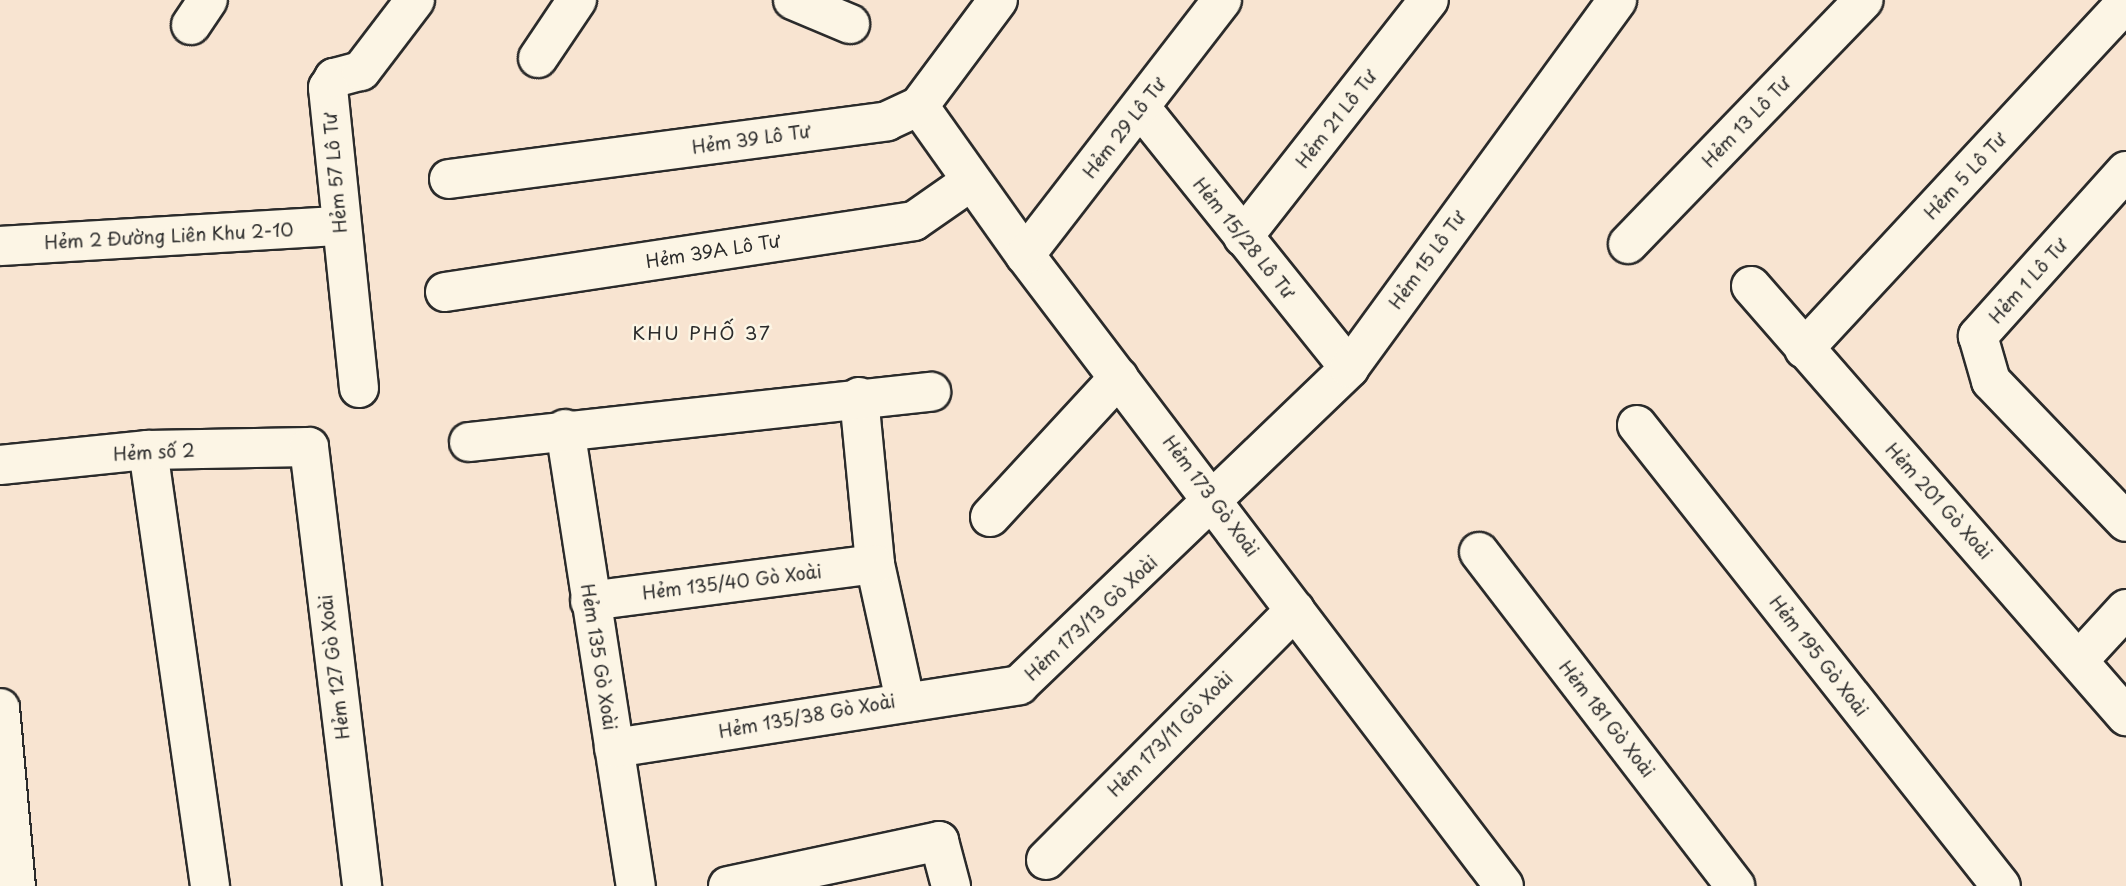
<!DOCTYPE html>
<html>
<head>
<meta charset="utf-8">
<style>
  body { margin:0 }
  #map { position:relative; width:2126px; height:886px; overflow:hidden; background:#f8e4d1; font-family:"Playpen Sans",sans-serif }
  div>[style] { position:absolute }
  .roads { filter:drop-shadow(2px 0 #2b2b2b) drop-shadow(-2px 0 #2b2b2b) drop-shadow(0 2px #2b2b2b) drop-shadow(0 -2px #2b2b2b) }
  .minor>* { height:38px; margin:-19px; padding:0 19px; transform-origin:19px; border-radius:19px; background:#fcf5e5 }
  span { translate:-50% -50%; white-space:nowrap; text-align:center; line-height:1.15; -webkit-text-stroke:5px #fcf5e5; paint-order:stroke }
  .street-label { font-size:18px; color:#2b2b2b }
  .neighbourhood-label { font-size:19px; color:#2b2b2b; letter-spacing:2px }
</style>
</head>
<body>
<div id="map">
  <div class="roads">
    <div class="minor">
      <i style="left:793px;top:0;width:62px;rotate:22.8deg"></i>
      <i style="left:191px;top:25px;width:30px;rotate:-56deg"></i>
      <i style="left:538px;top:58px;width:70px;rotate:-56.1deg"></i>
      <i style="left:919px;top:106px;width:183px;rotate:54.6deg"></i>
      <i style="left:1025px;top:255px;width:792px;rotate:52.8deg"></i>
      <i style="left:1141px;top:108px;width:333px;rotate:51.3deg"></i>
      <i style="left:2126px;top:171px;width:222px;rotate:131.9deg"></i>
      <i style="left:1978px;top:336px;width:47px;rotate:73.9deg"></i>
      <i style="left:1991px;top:381px;width:195px;rotate:46.2deg"></i>
      <i style="left:449px;top:179px;width:442px;rotate:-7.5deg"></i>
      <i style="left:887px;top:121px;width:35px;rotate:-25deg"></i>
      <i style="left:919px;top:106px;width:132px;rotate:-53.3deg"></i>
      <i style="left:1243px;top:237px;width:301px;rotate:-51.9deg"></i>
      <i style="left:1628px;top:244px;width:339px;rotate:-46deg"></i>
      <i style="left:0;top:246px;width:339px;rotate:-3.4deg"></i>
      <i style="left:1025px;top:255px;width:322px;rotate:-52.3deg"></i>
      <i style="left:1751px;top:286px;width:571px;rotate:48.91deg"></i>
      <i style="left:445px;top:292px;width:474px;rotate:-8.6deg"></i>
      <i style="left:914px;top:221px;width:68px;rotate:-34.9deg"></i>
      <i style="left:1804px;top:349px;width:473px;rotate:-47.1deg"></i>
      <i style="left:359px;top:388px;width:302px;rotate:-95.9deg"></i>
      <i style="left:328px;top:88px;width:12px;rotate:-59deg"></i>
      <i style="left:334px;top:78px;width:28px;rotate:-15deg"></i>
      <i style="left:361px;top:71px;width:89px;rotate:-52.7deg"></i>
      <i style="left:859px;top:397px;width:168px;rotate:84.5deg"></i>
      <i style="left:875px;top:564px;width:139px;rotate:77.6deg"></i>
      <i style="left:1637px;top:425px;width:587px;rotate:51.71deg"></i>
      <i style="left:565px;top:429px;width:462px;rotate:81.2deg"></i>
      <i style="left:469px;top:442px;width:465px;rotate:-6.2deg"></i>
      <i style="left:148px;top:450px;width:440px;rotate:81.9deg"></i>
      <i style="left:0;top:465px;width:149px;rotate:-5.8deg"></i>
      <i style="left:148px;top:450px;width:161px;rotate:-1.1deg"></i>
      <i style="left:309px;top:447px;width:442px;rotate:83.1deg"></i>
      <i style="left:990px;top:517px;width:190px;rotate:-47.3deg"></i>
      <i style="left:1479px;top:552px;width:421px;rotate:52.5deg"></i>
      <i style="left:590px;top:601px;width:287px;rotate:-7.4deg"></i>
      <i style="left:2080px;top:659px;width:68px;rotate:-47.4deg"></i>
      <i style="left:0;top:708px;width:179px;rotate:84.9deg"></i>
      <i style="left:614px;top:748px;width:410px;rotate:-8.8deg"></i>
      <i style="left:1019px;top:685px;width:458px;rotate:-43.8deg"></i>
      <i style="left:1349px;top:368px;width:455px;rotate:-53.9deg"></i>
      <i style="left:1046px;top:860px;width:353px;rotate:-45.1deg"></i>
      <i style="left:728px;top:886px;width:216px;rotate:-12deg"></i>
      <i style="left:939px;top:841px;width:47px;rotate:75.1deg"></i>
    </div>
  </div>
  <div class="street-label">
    <span style="left:1336px;top:119px;rotate:-52deg">Hẻm 21 Lô Tư</span>
    <span style="left:1746px;top:122px;rotate:-46deg">Hẻm 13 Lô Tư</span>
    <span style="left:1124px;top:128px;rotate:-52deg">Hẻm 29 Lô Tư</span>
    <span style="left:751px;top:139px;rotate:-8deg">Hẻm 39 Lô Tư</span>
    <span style="left:335px;top:173px;rotate:-95deg">Hẻm 57 Lô Tư</span>
    <span style="left:1965px;top:176px;rotate:-47deg">Hẻm 5 Lô Tư</span>
    <span style="left:169px;top:236px;rotate:-3deg">Hẻm 2 Đường Liên Khu 2-10</span>
    <span style="left:1244px;top:238px;rotate:51deg">Hẻm 15/28 Lô Tư</span>
    <span style="left:713px;top:251px;rotate:-9deg">Hẻm 39A Lô Tư</span>
    <span style="left:1427px;top:260px;rotate:-54deg">Hẻm 15 Lô Tư</span>
    <span style="left:2028px;top:281px;rotate:-48deg">Hẻm 1 Lô Tư</span>
    <span style="left:154px;top:452px;rotate:-3deg">Hẻm số 2</span>
    <span style="left:1211px;top:496px;rotate:53deg">Hẻm 173 Gò Xoài</span>
    <span style="left:1939px;top:501px;rotate:48deg">Hẻm 201 Gò Xoài</span>
    <span style="left:732px;top:582px;rotate:-7deg">Hẻm 135/40 Gò Xoài</span>
    <span style="left:1091px;top:618px;rotate:-43deg">Hẻm 173/13 Gò Xoài</span>
    <span style="left:1819px;top:656px;rotate:52deg">Hẻm 195 Gò Xoài</span>
    <span style="left:599px;top:657px;rotate:81deg">Hẻm 135 Gò Xoài</span>
    <span style="left:334px;top:667px;rotate:-97deg">Hẻm 127 Gò Xoài</span>
    <span style="left:807px;top:716px;rotate:-10deg">Hẻm 135/38 Gò Xoài</span>
    <span style="left:1607px;top:719px;rotate:52deg">Hẻm 181 Gò Xoài</span>
    <span style="left:1170px;top:734px;rotate:-45deg">Hẻm 173/11 Gò Xoài</span>
  </div>
  <div class="neighbourhood-label">
    <span style="left:702px;top:333px">KHU PHỐ 37</span>
  </div>
</div>
</body>
</html>
